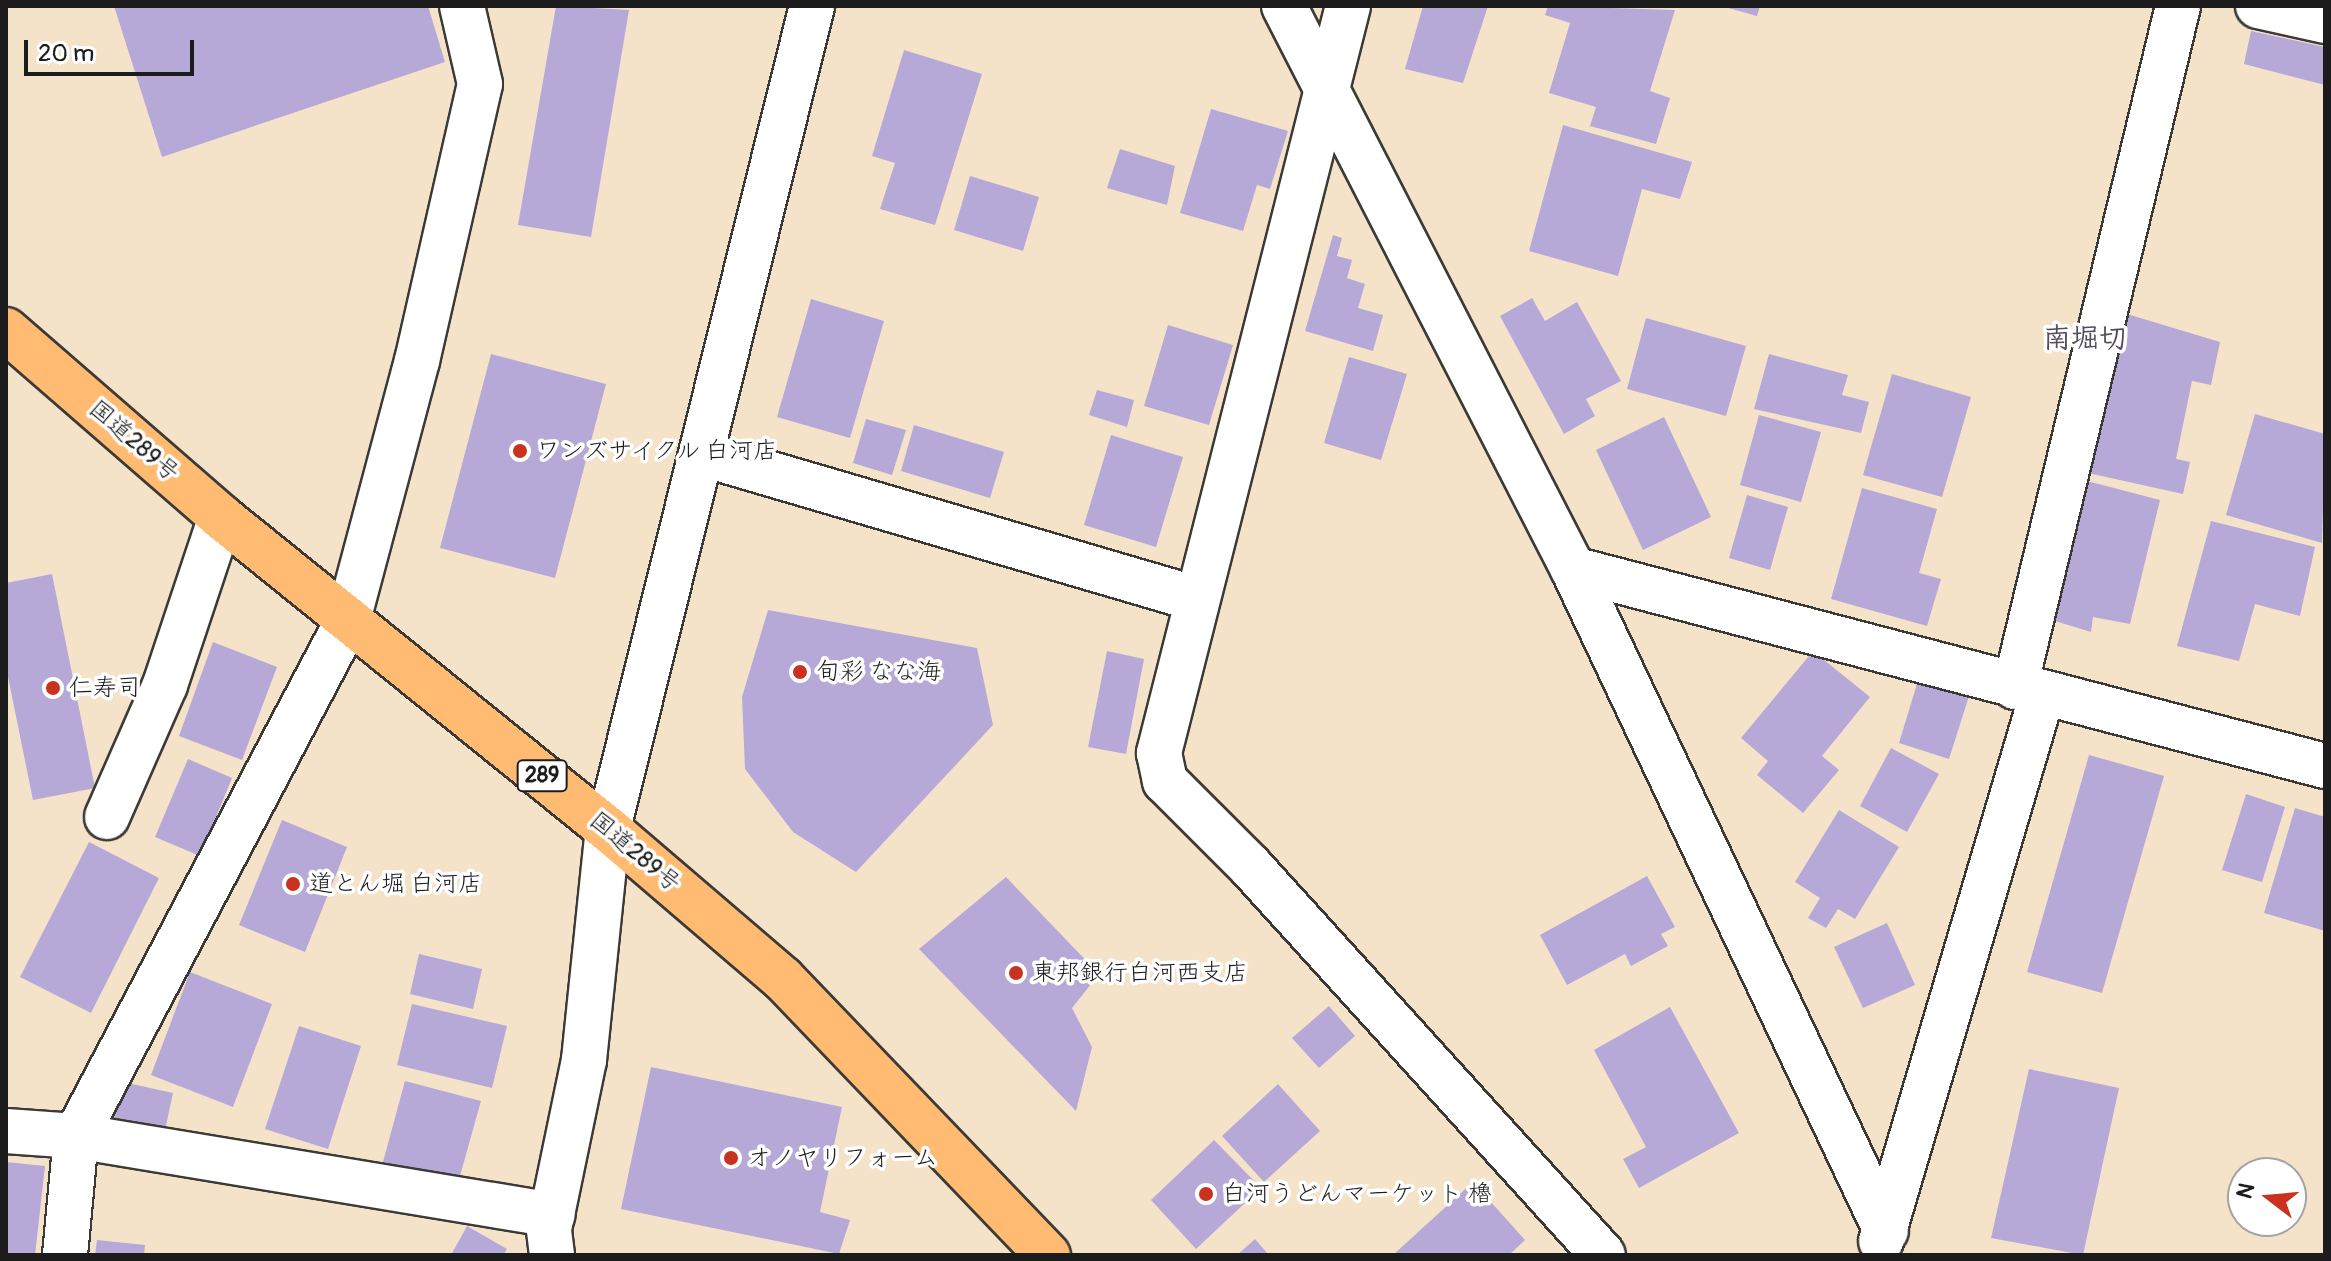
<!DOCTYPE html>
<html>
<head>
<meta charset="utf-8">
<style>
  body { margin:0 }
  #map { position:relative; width:2331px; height:1261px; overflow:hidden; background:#f4e3c9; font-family:Pangolin,"Klee One",sans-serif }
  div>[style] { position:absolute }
  .building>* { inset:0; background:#b6a9d8 }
  .roads { filter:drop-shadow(2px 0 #3c3a36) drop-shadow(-2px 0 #3c3a36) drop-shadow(0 2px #3c3a36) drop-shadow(0 -2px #3c3a36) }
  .minor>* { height:44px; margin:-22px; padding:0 22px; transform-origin:22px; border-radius:22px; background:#fff }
  .highway>* { height:44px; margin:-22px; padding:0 22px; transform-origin:22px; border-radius:22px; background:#ffbb71 }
  .dots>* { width:22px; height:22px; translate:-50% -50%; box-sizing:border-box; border:4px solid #fff; border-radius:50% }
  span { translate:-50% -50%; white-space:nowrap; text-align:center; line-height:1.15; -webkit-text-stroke:7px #fff; paint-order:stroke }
  .shield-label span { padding:2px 6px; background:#fff; border:2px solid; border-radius:6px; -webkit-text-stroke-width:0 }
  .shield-label { font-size:22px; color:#1c1c1c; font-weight:700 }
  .street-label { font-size:24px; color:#1c1c1c }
  .poi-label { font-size:24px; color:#1c1c1c }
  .left { translate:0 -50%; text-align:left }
  .quarter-label { font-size:28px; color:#524d5e; font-weight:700 }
  .frame { position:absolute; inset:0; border:8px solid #1c1c1c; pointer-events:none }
  .north { position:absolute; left:2227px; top:1157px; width:80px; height:80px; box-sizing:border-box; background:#fff; border:2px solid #a4a4a4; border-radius:50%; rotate:286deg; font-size:22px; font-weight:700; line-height:32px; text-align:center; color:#1c1c1c }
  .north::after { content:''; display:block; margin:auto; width:28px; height:36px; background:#c8321e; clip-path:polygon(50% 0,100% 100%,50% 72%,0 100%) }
  .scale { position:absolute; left:24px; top:40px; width:170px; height:36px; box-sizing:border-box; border:4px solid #1c1c1c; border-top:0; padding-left:10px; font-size:24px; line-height:28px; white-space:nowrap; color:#1c1c1c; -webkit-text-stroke:6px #fff; paint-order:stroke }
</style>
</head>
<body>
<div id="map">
  <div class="building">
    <i style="clip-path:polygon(114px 6px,428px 6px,445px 62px,162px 157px)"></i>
    <i style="clip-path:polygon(556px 6px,629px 10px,591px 237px,518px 225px)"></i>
    <i style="clip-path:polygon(1423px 6px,1488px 6px,1463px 83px,1405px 69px)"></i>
    <i style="clip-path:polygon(1548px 6px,1675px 10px,1650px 91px,1670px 98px,1656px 144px,1590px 126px,1596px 107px,1549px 93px,1570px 23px,1545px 15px)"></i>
    <i style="clip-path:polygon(1721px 6px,1760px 6px,1757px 16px)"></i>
    <i style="clip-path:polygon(2251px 31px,2325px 47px,2325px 85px,2244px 64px)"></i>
    <i style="clip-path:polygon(904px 50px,982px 74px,935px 225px,880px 209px,895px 163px,872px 156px)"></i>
    <i style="clip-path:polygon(1211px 109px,1288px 131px,1270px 189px,1257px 185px,1243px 231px,1180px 213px)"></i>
    <i style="clip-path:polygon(1563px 125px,1692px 162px,1680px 199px,1642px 189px,1618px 276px,1529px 251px)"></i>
    <i style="clip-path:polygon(1120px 149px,1175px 166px,1167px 205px,1107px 188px)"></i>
    <i style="clip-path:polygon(970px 176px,1039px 197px,1023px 251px,954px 230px)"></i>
    <i style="clip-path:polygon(1333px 235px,1342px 238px,1337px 256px,1352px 260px,1347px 278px,1365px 284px,1358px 308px,1383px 315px,1373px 351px,1305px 331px)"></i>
    <i style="clip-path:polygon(1532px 298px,1545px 321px,1577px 302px,1621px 381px,1586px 399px,1595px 416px,1564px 434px,1500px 316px)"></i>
    <i style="clip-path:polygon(811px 299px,884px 321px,850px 438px,777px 417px)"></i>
    <i style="clip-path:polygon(2127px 314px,2220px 342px,2211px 385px,2192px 381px,2176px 459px,2190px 462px,2183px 494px,2088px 473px)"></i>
    <i style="clip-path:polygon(1646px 318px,1746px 346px,1726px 416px,1627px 389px)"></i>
    <i style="clip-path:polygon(1168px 325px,1233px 345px,1209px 425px,1144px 406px)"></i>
    <i style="clip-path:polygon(491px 354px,606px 384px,555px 578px,440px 548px)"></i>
    <i style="clip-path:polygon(1769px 354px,1848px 375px,1842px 395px,1869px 402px,1861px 433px,1754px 409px)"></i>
    <i style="clip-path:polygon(1349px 357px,1407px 374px,1381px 460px,1324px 443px)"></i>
    <i style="clip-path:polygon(1892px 374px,1971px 397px,1942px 497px,1863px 475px)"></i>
    <i style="clip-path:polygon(1097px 390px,1134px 400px,1127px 427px,1089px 415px)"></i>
    <i style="clip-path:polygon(2255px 414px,2325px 434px,2322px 543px,2226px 515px)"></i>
    <i style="clip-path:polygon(1759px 415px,1821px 432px,1801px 502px,1740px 485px)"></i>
    <i style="clip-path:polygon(1664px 417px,1711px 517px,1643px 550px,1596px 450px)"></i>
    <i style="clip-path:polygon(866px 419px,906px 430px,892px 475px,853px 463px)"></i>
    <i style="clip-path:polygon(914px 425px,1004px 452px,990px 498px,901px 471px)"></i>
    <i style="clip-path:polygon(1111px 435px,1183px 457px,1156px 547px,1084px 525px)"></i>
    <i style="clip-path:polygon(2087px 481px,2160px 500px,2130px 624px,2093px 617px,2091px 632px,2055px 621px)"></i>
    <i style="clip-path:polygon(1862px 488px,1937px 509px,1919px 573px,1941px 579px,1927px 626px,1831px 599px)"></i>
    <i style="clip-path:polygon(1747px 495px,1788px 507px,1770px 570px,1729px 558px)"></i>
    <i style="clip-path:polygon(2211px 521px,2315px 547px,2300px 616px,2255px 604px,2239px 661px,2177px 646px)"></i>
    <i style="clip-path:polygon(52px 574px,95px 788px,33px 800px,6px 667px,6px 583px)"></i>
    <i style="clip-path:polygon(768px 610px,977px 648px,993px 725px,856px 872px,793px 832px,745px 769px,742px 697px)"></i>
    <i style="clip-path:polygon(213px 642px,277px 667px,242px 760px,179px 736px)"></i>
    <i style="clip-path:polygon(1107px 651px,1144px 659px,1126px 754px,1088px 747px)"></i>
    <i style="clip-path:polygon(1813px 651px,1870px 697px,1822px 756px,1839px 770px,1803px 813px,1757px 775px,1768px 761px,1741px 738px)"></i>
    <i style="clip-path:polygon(1919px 677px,1970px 693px,1949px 759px,1899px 743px)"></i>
    <i style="clip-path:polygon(1891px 748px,1939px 774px,1907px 832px,1860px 806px)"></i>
    <i style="clip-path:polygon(2089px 755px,2164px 776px,2102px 993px,2027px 972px)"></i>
    <i style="clip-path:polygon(188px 759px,232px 778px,200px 856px,155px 837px)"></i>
    <i style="clip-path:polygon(2246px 794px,2285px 807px,2262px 882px,2222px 870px)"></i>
    <i style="clip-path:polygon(2295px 808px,2325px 817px,2325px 931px,2264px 913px)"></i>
    <i style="clip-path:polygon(1839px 810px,1899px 847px,1855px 919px,1838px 909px,1826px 928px,1808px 918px,1820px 898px,1795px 882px)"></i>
    <i style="clip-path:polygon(282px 820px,347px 847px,305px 952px,239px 925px)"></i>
    <i style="clip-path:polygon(89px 842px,159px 878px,91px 1013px,20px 977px)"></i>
    <i style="clip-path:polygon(1647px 876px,1675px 927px,1661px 934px,1668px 946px,1631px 966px,1625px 954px,1567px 985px,1540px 935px)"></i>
    <i style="clip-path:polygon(1006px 877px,1099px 974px,1072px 1008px,1092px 1047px,1076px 1111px,919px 949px)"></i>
    <i style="clip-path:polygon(1887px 923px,1915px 985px,1863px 1008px,1834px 947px)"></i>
    <i style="clip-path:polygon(419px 954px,482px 969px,473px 1009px,410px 994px)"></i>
    <i style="clip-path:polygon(190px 972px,272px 1004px,233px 1107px,151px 1075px)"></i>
    <i style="clip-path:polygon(412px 1004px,507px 1026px,492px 1088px,397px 1065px)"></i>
    <i style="clip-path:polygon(1329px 1006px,1355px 1036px,1319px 1068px,1292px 1038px)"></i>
    <i style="clip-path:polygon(1670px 1007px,1739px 1133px,1639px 1188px,1623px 1159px,1646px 1147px,1594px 1050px)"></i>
    <i style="clip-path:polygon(299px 1026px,361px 1046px,328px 1149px,265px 1129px)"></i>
    <i style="clip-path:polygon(651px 1067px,842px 1107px,820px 1212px,850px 1220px,839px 1254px,621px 1209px)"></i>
    <i style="clip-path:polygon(2029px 1069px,2119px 1088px,2083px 1255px,1991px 1238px)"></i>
    <i style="clip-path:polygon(405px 1081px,481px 1101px,458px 1183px,383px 1162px)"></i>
    <i style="clip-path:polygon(123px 1082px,173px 1093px,164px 1135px,113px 1124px)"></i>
    <i style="clip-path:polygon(1278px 1084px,1320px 1131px,1264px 1182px,1222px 1136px)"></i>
    <i style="clip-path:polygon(1214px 1140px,1261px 1188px,1196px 1249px,1151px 1200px)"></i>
    <i style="clip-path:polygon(6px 1162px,45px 1166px,35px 1255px,6px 1255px)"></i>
    <i style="clip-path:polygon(1473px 1182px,1525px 1240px,1509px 1255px,1393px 1255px)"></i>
    <i style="clip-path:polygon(467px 1226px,507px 1249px,503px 1255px,451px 1255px)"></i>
    <i style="clip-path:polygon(1255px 1239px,1269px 1255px,1237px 1255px)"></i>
    <i style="clip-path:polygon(97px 1240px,145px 1245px,144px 1255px,95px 1255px)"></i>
  </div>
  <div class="roads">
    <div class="minor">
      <i style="left:1284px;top:6px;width:633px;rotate:62.83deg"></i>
      <i style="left:1573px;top:569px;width:732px;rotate:64.69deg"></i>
      <i style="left:1348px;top:6px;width:771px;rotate:104.2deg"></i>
      <i style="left:1159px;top:753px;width:29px;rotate:78deg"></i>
      <i style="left:1165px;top:781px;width:120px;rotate:45deg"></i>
      <i style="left:1250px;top:866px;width:525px;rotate:47.78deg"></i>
      <i style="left:2258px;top:6px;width:69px;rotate:12.6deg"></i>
      <i style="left:703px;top:454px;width:515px;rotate:16.36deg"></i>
      <i style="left:1573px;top:569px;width:777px;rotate:14.68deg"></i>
      <i style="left:2015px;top:687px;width:700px;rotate:-76.54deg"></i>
      <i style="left:107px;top:817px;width:144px;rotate:-66.3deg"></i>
      <i style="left:165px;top:685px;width:177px;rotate:-71.6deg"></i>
      <i style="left:6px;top:1131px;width:70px;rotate:4.1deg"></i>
      <i style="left:76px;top:1136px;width:483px;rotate:9.4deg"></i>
      <i style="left:1881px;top:1241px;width:569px;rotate:-73.57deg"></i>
      <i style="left:65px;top:1255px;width:120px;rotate:-84.7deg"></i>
      <i style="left:76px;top:1136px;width:583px;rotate:-62.2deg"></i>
      <i style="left:348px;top:620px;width:268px;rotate:-75.1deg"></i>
      <i style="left:417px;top:361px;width:284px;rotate:-77.2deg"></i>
      <i style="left:480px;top:84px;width:80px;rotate:-103deg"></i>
      <i style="left:552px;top:1255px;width:26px;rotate:-97deg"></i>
      <i style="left:549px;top:1229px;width:173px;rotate:-78.3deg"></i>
      <i style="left:584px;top:1060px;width:232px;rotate:-84.1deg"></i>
      <i style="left:608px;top:829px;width:848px;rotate:-76.08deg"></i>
    </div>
    <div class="highway">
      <i style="left:6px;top:330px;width:285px;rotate:41deg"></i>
      <i style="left:221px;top:517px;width:497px;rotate:38.9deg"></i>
      <i style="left:608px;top:829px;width:230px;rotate:40.6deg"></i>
      <i style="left:783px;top:979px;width:383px;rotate:46.2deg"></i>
    </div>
  </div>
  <div class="dots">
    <i style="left:520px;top:451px;background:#c8321e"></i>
    <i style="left:800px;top:672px;background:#c8321e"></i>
    <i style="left:53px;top:688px;background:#c8321e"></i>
    <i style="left:293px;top:884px;background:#c8321e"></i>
    <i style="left:1016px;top:973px;background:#c8321e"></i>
    <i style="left:731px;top:1158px;background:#c8321e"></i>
    <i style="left:1206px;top:1194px;background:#c8321e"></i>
  </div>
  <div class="shield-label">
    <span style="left:542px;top:776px">289</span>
  </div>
  <div class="street-label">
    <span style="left:134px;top:441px;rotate:41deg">国道289号</span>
    <span style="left:635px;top:852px;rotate:40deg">国道289号</span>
  </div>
  <div class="poi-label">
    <span class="left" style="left:536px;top:451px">ワンズサイクル 白河店</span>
    <span class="left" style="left:816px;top:672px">旬彩 なな海</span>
    <span class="left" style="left:69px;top:688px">仁寿司</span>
    <span class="left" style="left:309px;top:884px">道とん堀 白河店</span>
    <span class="left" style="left:1032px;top:973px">東邦銀行白河西支店</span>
    <span class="left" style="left:747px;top:1158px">オノヤリフォーム</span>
    <span class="left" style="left:1222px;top:1194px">白河うどんマーケット 櫓</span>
  </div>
  <div class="quarter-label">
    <span style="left:2085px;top:339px">南堀切</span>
  </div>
  <div class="frame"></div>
  <div class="north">N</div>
  <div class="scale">20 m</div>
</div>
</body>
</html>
